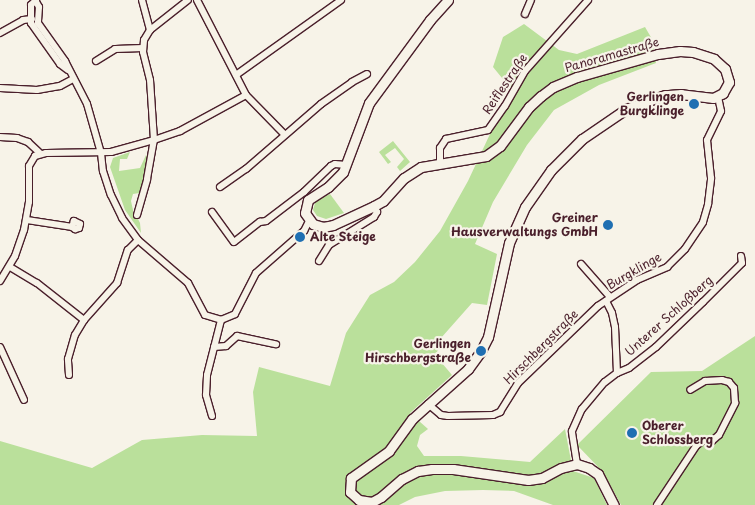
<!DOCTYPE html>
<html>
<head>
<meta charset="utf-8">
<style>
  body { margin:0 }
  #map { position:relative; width:755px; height:505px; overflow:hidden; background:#f7f3e8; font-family:"Playpen Sans",sans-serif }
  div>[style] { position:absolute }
  .green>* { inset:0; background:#bae09b }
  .roads { filter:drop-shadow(1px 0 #4a1f2b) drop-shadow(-1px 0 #4a1f2b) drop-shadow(0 1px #4a1f2b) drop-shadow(0 -1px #4a1f2b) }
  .minor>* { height:6px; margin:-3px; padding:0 3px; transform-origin:3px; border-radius:3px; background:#f7f3e8 }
  .secondary>* { height:9px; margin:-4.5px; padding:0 4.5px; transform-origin:4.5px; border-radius:4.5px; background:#f7f3e8 }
  .dots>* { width:14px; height:14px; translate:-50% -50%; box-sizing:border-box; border:2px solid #f7f3e8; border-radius:50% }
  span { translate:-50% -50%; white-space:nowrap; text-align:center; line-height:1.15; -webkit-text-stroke:4.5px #f7f3e8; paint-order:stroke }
  .street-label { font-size:12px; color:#4a1f2b }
  .poi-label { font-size:12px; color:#4a1f2b; font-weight:700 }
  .right { translate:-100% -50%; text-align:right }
  .left { translate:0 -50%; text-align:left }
</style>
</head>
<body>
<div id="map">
  <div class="green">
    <i style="clip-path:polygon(524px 24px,559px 50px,577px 54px,645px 27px,652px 39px,656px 63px,599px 85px,554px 110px,527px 145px,493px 202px,475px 244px,497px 254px,487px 305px,472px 303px,441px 338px,436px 356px,452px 375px,410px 413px,428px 429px,420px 435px,417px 446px,424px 456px,461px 456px,530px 462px,565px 429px,573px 471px,594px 478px,607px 505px,553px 505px,514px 491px,483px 490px,445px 491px,415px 497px,399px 505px,0 505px,0 441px,92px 468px,142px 440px,202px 435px,257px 436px,253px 392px,259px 367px,330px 386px,346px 333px,370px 295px,394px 282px,415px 262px,440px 231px,468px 181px,511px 89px,493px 67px,503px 37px)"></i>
    <i style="clip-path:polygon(393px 141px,410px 162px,400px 171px,397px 167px,404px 159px,395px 148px,385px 155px,391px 162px,388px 164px,379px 152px)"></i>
    <i style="clip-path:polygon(130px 152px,127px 159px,120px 159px,119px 171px,140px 168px,146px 155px,147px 157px,142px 187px,139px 193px,133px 194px,131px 201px,135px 219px,138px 219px,140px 223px,141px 233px,125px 210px,110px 167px,113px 158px)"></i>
    <i style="clip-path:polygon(330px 194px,344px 213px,326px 219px,317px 216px,313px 210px,316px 200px)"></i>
    <i style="clip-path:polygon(755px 336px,755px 505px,621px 505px,603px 472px,577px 445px,651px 372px,702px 371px)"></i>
  </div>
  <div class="roads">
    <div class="minor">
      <i style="left:35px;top:0;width:8px;rotate:60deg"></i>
      <i style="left:39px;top:7px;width:16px;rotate:94deg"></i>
      <i style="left:38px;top:23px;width:47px;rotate:54.6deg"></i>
      <i style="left:65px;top:61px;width:48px;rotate:62.9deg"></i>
      <i style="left:87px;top:104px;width:51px;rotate:74.1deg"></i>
      <i style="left:101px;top:153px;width:18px;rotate:84deg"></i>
      <i style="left:103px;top:171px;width:25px;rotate:72deg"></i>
      <i style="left:111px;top:195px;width:25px;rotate:64deg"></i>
      <i style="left:122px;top:218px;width:27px;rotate:54deg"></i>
      <i style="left:138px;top:240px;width:66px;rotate:40.7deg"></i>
      <i style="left:188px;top:283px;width:36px;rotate:62deg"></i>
      <i style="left:205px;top:315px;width:17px;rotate:17deg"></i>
      <i style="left:221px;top:320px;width:15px;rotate:-23deg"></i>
      <i style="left:235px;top:314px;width:46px;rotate:-62.9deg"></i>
      <i style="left:256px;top:273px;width:64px;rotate:-41.2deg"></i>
      <i style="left:304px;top:231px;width:11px;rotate:-63deg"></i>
      <i style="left:36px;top:0;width:7px;rotate:135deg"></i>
      <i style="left:31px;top:5px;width:18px;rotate:90deg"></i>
      <i style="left:31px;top:23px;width:50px;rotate:54.7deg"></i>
      <i style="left:60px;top:64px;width:10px;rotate:37deg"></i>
      <i style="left:142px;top:0;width:31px;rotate:75deg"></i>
      <i style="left:197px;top:0;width:107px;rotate:62.7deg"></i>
      <i style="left:246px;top:95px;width:54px;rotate:45.7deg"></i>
      <i style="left:525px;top:14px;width:15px;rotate:-67deg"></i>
      <i style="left:0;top:33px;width:26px;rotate:-29deg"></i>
      <i style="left:23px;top:20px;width:9px;rotate:-6deg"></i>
      <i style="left:96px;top:61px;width:22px;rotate:-32deg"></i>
      <i style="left:115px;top:49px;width:28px;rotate:-2deg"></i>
      <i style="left:236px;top:75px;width:129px;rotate:-35.5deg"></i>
      <i style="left:0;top:88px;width:37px;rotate:3deg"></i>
      <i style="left:37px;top:90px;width:23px;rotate:-10deg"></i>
      <i style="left:60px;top:86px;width:15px;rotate:-28deg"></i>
      <i style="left:0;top:137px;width:17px;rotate:3deg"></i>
      <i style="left:17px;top:138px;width:12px;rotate:20deg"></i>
      <i style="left:28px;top:142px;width:16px;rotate:43deg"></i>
      <i style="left:440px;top:164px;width:16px;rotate:-90deg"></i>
      <i style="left:440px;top:148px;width:11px;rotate:-56deg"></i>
      <i style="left:446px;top:139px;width:43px;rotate:-12.1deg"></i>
      <i style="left:488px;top:130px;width:29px;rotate:-55deg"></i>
      <i style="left:505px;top:106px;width:40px;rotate:-60.3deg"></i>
      <i style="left:525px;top:71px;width:95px;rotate:-48.4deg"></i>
      <i style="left:220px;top:187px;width:32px;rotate:-35deg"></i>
      <i style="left:246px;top:169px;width:99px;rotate:-40.9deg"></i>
      <i style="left:321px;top:104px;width:38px;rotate:-35deg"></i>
      <i style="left:352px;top:82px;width:17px;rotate:-28deg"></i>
      <i style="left:212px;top:212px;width:37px;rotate:54deg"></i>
      <i style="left:234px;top:242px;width:33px;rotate:-38deg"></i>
      <i style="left:260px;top:222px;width:6px;rotate:-9deg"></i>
      <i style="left:266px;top:221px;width:48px;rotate:-37.3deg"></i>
      <i style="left:304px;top:192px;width:37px;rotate:-44deg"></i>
      <i style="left:331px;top:166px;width:4px;rotate:-27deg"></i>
      <i style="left:335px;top:164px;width:11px;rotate:5deg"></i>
      <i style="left:137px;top:215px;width:37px;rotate:-74deg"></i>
      <i style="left:147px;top:179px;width:40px;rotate:-80deg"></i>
      <i style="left:154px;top:140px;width:60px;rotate:-93.8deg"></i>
      <i style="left:150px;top:80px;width:29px;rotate:-104deg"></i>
      <i style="left:143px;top:52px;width:12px;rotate:-85deg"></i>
      <i style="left:144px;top:40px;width:12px;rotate:-59deg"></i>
      <i style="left:150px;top:30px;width:48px;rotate:-38.3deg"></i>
      <i style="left:27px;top:220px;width:46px;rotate:8.8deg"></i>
      <i style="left:72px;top:227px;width:4px;rotate:34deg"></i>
      <i style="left:75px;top:229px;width:4px;rotate:-14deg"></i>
      <i style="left:79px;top:228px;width:4px;rotate:-76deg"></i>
      <i style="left:80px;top:224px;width:7px;rotate:-153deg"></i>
      <i style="left:74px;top:221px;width:6px;rotate:108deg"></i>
      <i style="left:319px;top:261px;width:19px;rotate:-58deg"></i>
      <i style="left:329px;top:245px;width:53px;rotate:-31.9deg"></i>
      <i style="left:374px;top:217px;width:6px;rotate:-59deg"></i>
      <i style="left:377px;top:212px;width:7px;rotate:-117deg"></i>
      <i style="left:581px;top:264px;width:44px;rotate:48.7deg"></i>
      <i style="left:10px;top:267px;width:31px;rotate:31deg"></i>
      <i style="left:37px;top:283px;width:60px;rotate:38.2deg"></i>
      <i style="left:0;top:281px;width:29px;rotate:-59deg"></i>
      <i style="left:15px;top:256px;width:28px;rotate:-71deg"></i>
      <i style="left:24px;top:230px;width:28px;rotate:-80deg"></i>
      <i style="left:29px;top:202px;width:36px;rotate:-90deg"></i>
      <i style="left:29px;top:166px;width:12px;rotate:-59deg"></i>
      <i style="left:35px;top:156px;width:11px;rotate:-15deg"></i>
      <i style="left:46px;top:153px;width:65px;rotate:-0.9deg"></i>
      <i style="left:111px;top:152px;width:45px;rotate:-15.6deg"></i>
      <i style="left:154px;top:140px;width:28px;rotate:-19deg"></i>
      <i style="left:180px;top:131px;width:75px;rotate:-28.6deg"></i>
      <i style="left:606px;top:301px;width:13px;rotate:63deg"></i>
      <i style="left:612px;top:313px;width:14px;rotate:78deg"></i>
      <i style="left:615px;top:327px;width:46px;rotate:87.5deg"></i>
      <i style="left:0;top:347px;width:58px;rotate:65.6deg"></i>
      <i style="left:214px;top:347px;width:12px;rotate:-5deg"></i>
      <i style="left:226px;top:346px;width:15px;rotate:-42deg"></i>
      <i style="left:237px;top:336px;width:40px;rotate:12deg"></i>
      <i style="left:69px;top:375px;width:16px;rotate:-94deg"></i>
      <i style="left:68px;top:359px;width:25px;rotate:-74deg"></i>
      <i style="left:75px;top:335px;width:17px;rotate:-59deg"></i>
      <i style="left:84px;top:320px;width:50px;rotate:-48.3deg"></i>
      <i style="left:117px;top:283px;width:35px;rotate:-72deg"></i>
      <i style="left:128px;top:250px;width:14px;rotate:-45deg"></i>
      <i style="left:428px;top:404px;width:17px;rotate:40deg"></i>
      <i style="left:441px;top:415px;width:7px;rotate:8deg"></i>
      <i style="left:448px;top:416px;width:45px;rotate:-1.3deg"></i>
      <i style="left:493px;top:415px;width:8px;rotate:-23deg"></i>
      <i style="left:500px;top:412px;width:34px;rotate:-58deg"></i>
      <i style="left:518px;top:383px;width:111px;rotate:-43.9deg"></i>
      <i style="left:598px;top:306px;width:47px;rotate:-33.7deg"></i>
      <i style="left:637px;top:280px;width:33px;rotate:-23deg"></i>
      <i style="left:667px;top:267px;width:25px;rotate:-45deg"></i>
      <i style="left:685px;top:249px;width:32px;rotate:-56deg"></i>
      <i style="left:703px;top:222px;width:19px;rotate:-74deg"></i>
      <i style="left:708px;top:204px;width:26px;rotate:-83deg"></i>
      <i style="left:711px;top:178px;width:38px;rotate:-96deg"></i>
      <i style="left:707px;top:140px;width:32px;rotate:-64deg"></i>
      <i style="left:721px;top:111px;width:14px;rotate:-102deg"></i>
      <i style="left:212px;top:416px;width:22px;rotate:-106deg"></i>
      <i style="left:206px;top:395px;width:20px;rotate:-87deg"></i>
      <i style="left:207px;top:375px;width:57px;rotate:-75.7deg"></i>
      <i style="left:577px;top:464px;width:33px;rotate:-99deg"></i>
      <i style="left:572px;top:431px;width:24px;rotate:-66deg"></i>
      <i style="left:582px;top:409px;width:35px;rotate:-50deg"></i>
      <i style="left:605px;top:382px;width:15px;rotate:-37deg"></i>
      <i style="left:617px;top:373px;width:13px;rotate:-23deg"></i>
      <i style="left:629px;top:368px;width:34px;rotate:-38deg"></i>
      <i style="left:656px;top:347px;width:65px;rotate:-43.8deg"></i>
      <i style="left:703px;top:302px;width:55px;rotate:-45deg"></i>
      <i style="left:742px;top:263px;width:7px;rotate:-98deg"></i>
      <i style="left:657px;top:505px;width:71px;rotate:-56.5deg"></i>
      <i style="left:696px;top:446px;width:8px;rotate:-40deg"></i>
      <i style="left:702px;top:441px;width:10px"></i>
      <i style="left:712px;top:441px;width:9px;rotate:-41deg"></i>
      <i style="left:719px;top:435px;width:36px;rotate:-63deg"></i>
      <i style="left:735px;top:403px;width:15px;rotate:-94deg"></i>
      <i style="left:734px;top:388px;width:8px;rotate:-130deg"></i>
      <i style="left:729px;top:382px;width:7px;rotate:-164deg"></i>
      <i style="left:722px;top:380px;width:17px;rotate:177deg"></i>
      <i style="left:705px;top:381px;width:17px;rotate:149deg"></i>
    </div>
    <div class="secondary">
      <i style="left:448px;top:0;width:27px;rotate:132deg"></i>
      <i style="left:430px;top:20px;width:103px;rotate:126.3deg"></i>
      <i style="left:369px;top:103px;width:74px;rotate:110.6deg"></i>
      <i style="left:343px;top:172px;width:21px;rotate:135deg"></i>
      <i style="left:328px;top:187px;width:24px;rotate:147deg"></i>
      <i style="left:308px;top:200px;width:13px;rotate:103deg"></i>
      <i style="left:305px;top:213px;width:14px;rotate:54deg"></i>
      <i style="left:313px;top:224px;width:10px;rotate:17deg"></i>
      <i style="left:323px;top:227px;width:10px;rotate:-11deg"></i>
      <i style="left:333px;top:225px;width:45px;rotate:-24.9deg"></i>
      <i style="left:374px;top:206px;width:10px;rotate:-29deg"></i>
      <i style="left:383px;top:201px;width:31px;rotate:-48deg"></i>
      <i style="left:404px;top:178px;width:20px;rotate:-33deg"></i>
      <i style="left:421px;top:167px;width:66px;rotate:-9.6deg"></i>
      <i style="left:486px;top:156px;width:17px;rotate:-36deg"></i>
      <i style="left:500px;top:146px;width:49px;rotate:-53.4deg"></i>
      <i style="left:529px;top:107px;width:16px;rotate:-43deg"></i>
      <i style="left:541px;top:96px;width:15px;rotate:-37deg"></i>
      <i style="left:553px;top:87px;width:26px;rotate:-23deg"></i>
      <i style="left:577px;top:77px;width:84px;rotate:-15.9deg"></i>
      <i style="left:658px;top:54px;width:22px;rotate:-8deg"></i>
      <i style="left:680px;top:51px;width:13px;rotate:4deg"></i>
      <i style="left:693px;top:52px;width:22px;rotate:18deg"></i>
      <i style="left:714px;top:59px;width:15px;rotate:42deg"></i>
      <i style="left:725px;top:69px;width:14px;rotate:73deg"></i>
      <i style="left:729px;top:82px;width:13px;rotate:119deg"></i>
      <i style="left:723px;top:93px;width:11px;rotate:153deg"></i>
      <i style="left:713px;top:98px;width:32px;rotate:-173deg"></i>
      <i style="left:681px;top:94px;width:16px;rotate:176deg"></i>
      <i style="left:665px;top:95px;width:41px;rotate:160.3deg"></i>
      <i style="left:626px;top:109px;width:53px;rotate:145.7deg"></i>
      <i style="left:582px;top:139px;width:44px;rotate:135deg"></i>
      <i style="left:551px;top:170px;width:45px;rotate:125.1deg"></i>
      <i style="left:525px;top:207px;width:39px;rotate:114deg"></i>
      <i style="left:509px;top:243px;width:96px;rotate:102.6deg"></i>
      <i style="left:488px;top:337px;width:16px;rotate:117deg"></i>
      <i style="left:481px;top:351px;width:22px;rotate:126deg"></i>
      <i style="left:468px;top:369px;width:75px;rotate:138.2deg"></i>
      <i style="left:412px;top:419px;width:39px;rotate:126deg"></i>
      <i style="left:389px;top:451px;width:47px;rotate:144.6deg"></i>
      <i style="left:351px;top:478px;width:14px;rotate:94deg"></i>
      <i style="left:350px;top:492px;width:12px;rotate:42deg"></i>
      <i style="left:359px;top:500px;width:13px;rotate:9deg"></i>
      <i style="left:372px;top:502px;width:10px;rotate:-29deg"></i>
      <i style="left:381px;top:497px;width:28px;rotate:-41deg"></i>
      <i style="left:402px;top:479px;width:18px;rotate:-27deg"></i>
      <i style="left:418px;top:471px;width:14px;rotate:-8deg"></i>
      <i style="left:432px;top:469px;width:21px"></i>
      <i style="left:453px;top:469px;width:76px;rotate:8.3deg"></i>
      <i style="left:528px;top:480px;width:14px;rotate:-8deg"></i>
      <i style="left:542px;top:478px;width:21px;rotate:-28deg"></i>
      <i style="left:561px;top:468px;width:16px;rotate:-14deg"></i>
      <i style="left:577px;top:464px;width:13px;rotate:18deg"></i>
      <i style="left:589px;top:468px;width:11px;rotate:34deg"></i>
      <i style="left:598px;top:474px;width:35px;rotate:63deg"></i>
    </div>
  </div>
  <div class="dots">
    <i style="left:694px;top:104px;background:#1f6fb2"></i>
    <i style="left:608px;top:225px;background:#1f6fb2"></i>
    <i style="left:300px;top:237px;background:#1f6fb2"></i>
    <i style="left:481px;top:351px;background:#1f6fb2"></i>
    <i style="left:632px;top:433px;background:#1f6fb2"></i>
  </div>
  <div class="street-label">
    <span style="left:612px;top:55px;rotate:-16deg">Panoramastraße</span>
    <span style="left:505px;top:84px;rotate:-56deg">Reiflestraße</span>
    <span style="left:634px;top:271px;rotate:-30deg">Burgklinge</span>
    <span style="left:669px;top:316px;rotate:-42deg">Unterer Schloßberg</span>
    <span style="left:541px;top:347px;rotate:-45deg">Hirschbergstraße</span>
  </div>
  <div class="poi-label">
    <span class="right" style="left:684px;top:104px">Gerlingen<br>Burgklinge</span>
    <span class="right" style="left:598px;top:225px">Greiner<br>Hausverwaltungs GmbH</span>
    <span class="left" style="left:310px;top:237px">Alte Steige</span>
    <span class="right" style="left:471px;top:351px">Gerlingen<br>Hirschbergstraße</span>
    <span class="left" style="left:642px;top:433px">Oberer<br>Schlossberg</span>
  </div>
</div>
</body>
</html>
